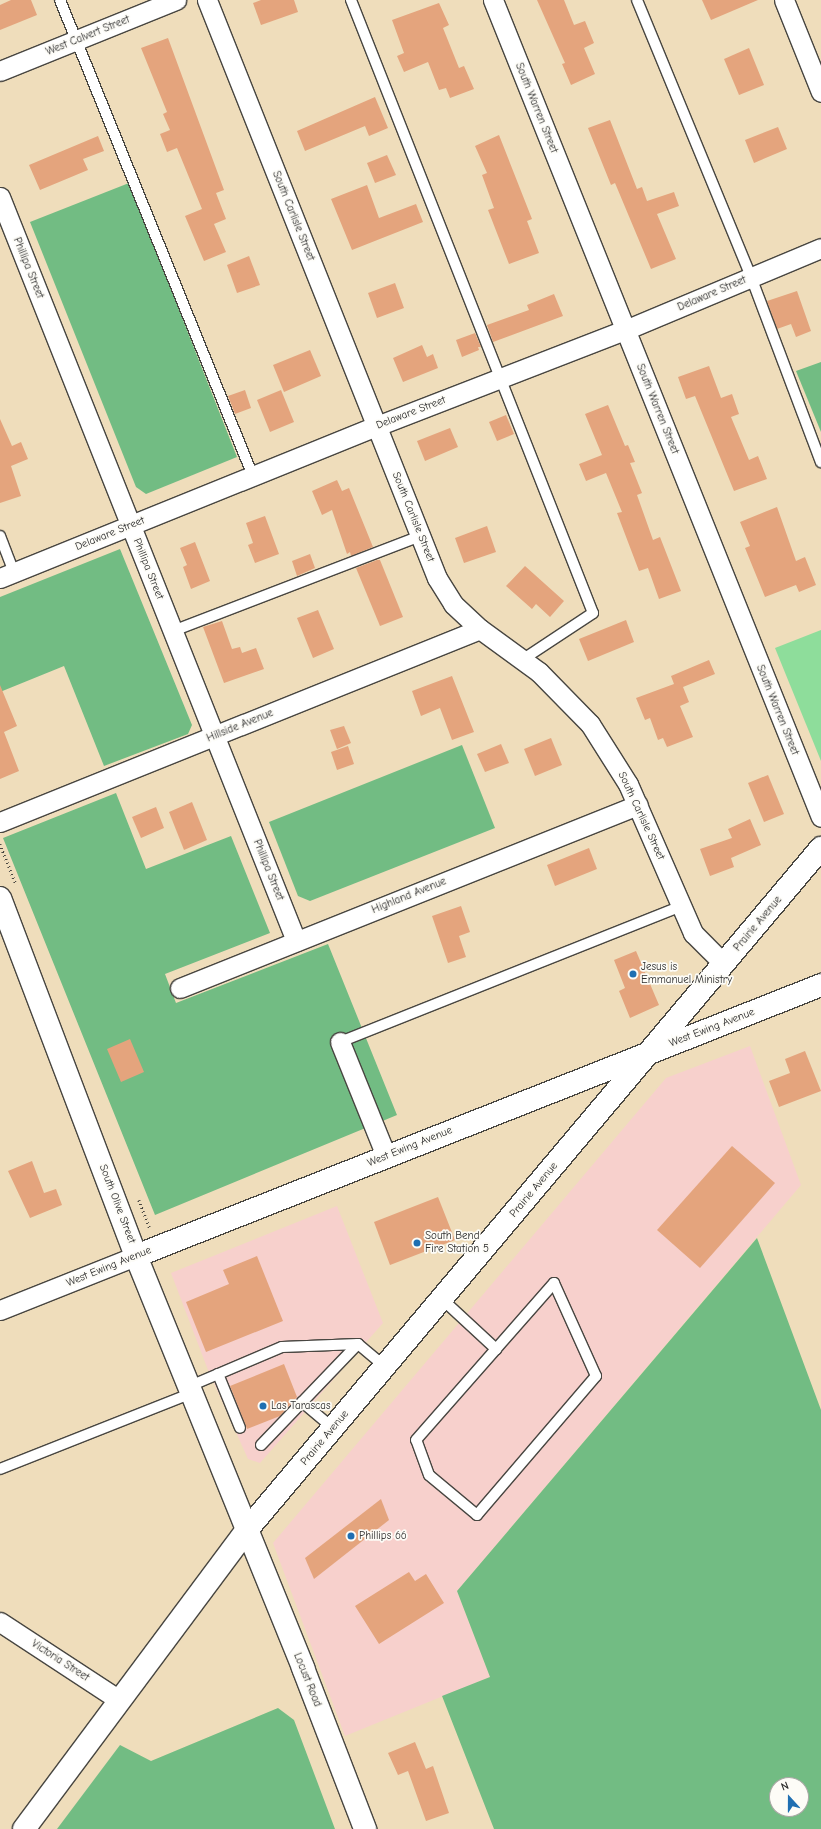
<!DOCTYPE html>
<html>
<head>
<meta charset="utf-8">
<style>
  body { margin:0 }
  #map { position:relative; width:821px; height:1829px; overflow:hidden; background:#efddbb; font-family:"Comic Neue",sans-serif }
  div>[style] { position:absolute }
  .built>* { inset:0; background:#f7d0cc }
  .green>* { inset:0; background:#8edd9b }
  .forest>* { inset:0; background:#72bc83 }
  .building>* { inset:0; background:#e4a47d }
  .path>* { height:2.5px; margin-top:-1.25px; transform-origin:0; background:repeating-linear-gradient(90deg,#484641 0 1px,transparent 0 4px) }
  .roads { filter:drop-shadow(1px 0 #484641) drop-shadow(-1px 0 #484641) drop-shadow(0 1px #484641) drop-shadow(0 -1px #484641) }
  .lane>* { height:10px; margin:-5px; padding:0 5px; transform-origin:5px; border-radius:5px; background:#fff }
  .street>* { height:19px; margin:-9.5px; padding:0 9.5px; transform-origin:9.5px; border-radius:9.5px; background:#fff }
  .secondary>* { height:22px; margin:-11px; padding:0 11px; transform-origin:11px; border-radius:11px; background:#fff }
  .primary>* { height:22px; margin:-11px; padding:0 11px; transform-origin:11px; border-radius:11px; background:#fff }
  .dots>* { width:11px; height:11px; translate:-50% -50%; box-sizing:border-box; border:2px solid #fdfcf7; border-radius:50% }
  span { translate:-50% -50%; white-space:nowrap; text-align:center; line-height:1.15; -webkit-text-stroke:3.5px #fdfcf7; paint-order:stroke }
  .street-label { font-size:11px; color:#2b2b2b }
  .poi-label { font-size:11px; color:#2b2b2b }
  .left { translate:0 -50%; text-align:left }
  .north { position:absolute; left:769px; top:1777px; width:40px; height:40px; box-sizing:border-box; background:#fdfcf7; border:1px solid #a9a8a5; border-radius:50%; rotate:339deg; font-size:11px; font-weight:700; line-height:16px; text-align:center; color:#2b2b2b }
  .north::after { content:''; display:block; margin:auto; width:14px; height:18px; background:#1f6fb2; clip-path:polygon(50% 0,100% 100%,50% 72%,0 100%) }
</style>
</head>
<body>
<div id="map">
  <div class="built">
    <i style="clip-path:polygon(750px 1046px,801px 1185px,457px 1591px,490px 1677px,345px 1736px,273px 1543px,666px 1078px)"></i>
    <i style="clip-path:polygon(337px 1206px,383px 1323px,260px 1463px,248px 1459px,208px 1370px,171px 1273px)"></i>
  </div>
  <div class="green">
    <i style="clip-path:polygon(821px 630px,821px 761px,775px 648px)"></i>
  </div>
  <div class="forest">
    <i style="clip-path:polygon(129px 183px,237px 457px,146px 494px,136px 487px,30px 222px)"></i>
    <i style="clip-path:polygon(821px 362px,821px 432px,796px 371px)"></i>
    <i style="clip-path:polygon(120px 549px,192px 725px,188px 734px,104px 766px,64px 666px,0 692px,0 597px)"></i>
    <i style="clip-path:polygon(462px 745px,495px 828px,310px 901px,298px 896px,269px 822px)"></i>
    <i style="clip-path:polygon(116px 793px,146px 869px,231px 836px,270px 933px,165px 974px,176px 1003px,328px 944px,397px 1115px,155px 1215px,3px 838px)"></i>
    <i style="clip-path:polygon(evenodd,757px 1238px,821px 1410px,821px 1829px,494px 1829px,442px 1696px,490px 1677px,457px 1591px,757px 1238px,777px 1785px,801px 1785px,801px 1809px,777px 1809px,777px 1785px)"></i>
    <i style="clip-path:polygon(278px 1708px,294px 1720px,335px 1829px,57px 1829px,120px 1745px,151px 1761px)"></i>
  </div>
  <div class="building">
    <i style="clip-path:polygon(11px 0,31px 0,37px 15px,0 30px,0 5px)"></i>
    <i style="clip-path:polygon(261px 0,294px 0,298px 12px,261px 25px,253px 3px)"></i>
    <i style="clip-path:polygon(537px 0,564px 0,574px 25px,585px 21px,594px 43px,584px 48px,595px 74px,571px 85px,562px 64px,565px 63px)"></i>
    <i style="clip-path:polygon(702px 0,758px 0,711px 20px)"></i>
    <i style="clip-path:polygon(439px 3px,449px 25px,443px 28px,459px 68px,464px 66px,474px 89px,450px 98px,446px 88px,439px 90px,428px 62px,404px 72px,397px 56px,404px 53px,392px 20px)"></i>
    <i style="clip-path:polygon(168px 38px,224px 190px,216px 193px,226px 219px,214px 224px,226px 252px,204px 261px,185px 216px,202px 209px,177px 148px,167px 152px,160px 134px,170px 130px,163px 114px,167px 112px,141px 48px)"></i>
    <i style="clip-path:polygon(749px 48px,764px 85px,739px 95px,724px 59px)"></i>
    <i style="clip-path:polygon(375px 97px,388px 128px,369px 136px,365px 126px,305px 151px,297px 131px)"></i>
    <i style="clip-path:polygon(610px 120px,637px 189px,642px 187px,647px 201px,674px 192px,679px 206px,657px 214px,676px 259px,651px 269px,615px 183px,611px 185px,588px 128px)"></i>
    <i style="clip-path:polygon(778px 127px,787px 149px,754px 163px,745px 140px)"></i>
    <i style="clip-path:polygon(499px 135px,532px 219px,527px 221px,539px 253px,509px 264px,488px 210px,494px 208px,482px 175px,487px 173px,475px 146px)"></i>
    <i style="clip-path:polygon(98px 136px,104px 151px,83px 159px,88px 170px,40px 190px,29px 165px)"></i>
    <i style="clip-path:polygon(387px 155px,396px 175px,375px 183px,367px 163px)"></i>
    <i style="clip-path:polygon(367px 185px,379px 218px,416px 204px,423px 222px,352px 250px,331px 199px)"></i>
    <i style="clip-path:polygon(249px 256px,260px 285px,237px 293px,227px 265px)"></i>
    <i style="clip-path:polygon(395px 283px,404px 308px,377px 318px,368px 293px)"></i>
    <i style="clip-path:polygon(797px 291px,811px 331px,796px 337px,791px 324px,777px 329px,767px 301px)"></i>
    <i style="clip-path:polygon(554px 294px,563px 316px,493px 342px,487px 325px,529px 310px,527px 305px)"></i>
    <i style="clip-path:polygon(475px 333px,481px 347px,478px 347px,479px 350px,462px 357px,456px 340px)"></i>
    <i style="clip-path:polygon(422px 345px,427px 357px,433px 354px,438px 368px,403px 382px,393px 358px)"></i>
    <i style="clip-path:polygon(310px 350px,321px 376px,284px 392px,273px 365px)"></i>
    <i style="clip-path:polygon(709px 366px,721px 398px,732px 394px,739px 414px,731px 417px,749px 460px,758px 456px,767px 479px,734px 491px,695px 396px,686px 399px,678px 377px)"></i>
    <i style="clip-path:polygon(245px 390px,251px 408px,235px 414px,228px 396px)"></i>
    <i style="clip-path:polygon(281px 390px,294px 422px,270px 432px,257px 400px)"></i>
    <i style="clip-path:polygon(608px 405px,625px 446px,628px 445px,635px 462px,630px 463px,642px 493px,637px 495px,653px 540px,660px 537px,681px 591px,659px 599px,648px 568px,639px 571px,617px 513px,622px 512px,606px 473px,586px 481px,579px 464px,602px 455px,585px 414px)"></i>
    <i style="clip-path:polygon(506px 415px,514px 434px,497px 441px,489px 422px)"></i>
    <i style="clip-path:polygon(0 419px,12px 446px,21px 442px,28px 459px,11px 466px,21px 496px,0 503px)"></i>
    <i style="clip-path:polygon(450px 428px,458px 447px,425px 461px,417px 441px)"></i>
    <i style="clip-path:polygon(337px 480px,342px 491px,349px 488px,373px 547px,351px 556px,350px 552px,347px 554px,332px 510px,322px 515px,312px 491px)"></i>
    <i style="clip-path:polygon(777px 507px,796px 561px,805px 557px,816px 585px,799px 592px,796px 585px,765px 597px,745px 548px,750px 546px,740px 522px)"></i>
    <i style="clip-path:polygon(265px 516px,279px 554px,255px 563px,248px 545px,253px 543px,246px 523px)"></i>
    <i style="clip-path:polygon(487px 526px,496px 552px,464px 563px,455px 538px)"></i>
    <i style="clip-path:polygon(195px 542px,210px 581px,191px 589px,183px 567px,187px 565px,180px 548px)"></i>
    <i style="clip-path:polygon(310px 554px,315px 568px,297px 576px,292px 561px)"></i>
    <i style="clip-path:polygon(377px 560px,380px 560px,403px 617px,380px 626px,356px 568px)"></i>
    <i style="clip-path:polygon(525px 566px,564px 601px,550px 617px,536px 604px,532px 609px,506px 586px)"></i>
    <i style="clip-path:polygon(318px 610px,334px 649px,313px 658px,297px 618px)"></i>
    <i style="clip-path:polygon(626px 620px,634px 642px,588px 661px,579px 639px)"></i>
    <i style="clip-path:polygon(222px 621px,232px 649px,240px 647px,242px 653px,256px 648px,264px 669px,224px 683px,203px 627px)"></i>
    <i style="clip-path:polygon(709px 660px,715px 674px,683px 687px,689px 702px,680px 706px,693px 737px,667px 747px,663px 738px,658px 740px,650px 718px,645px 720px,636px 698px,674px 684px,671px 676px)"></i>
    <i style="clip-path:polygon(452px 676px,474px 732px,452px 740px,440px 708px,421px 716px,412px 691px)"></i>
    <i style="clip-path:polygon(0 685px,17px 726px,4px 732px,19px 771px,0 779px)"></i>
    <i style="clip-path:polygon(344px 726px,351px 743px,337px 749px,330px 730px)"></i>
    <i style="clip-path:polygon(551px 738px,562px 765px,535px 776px,524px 749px)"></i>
    <i style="clip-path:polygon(501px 744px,509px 763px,485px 772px,477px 754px)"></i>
    <i style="clip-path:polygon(348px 746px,354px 764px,337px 770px,331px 752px)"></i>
    <i style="clip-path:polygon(768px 775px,784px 814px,764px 822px,748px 783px)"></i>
    <i style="clip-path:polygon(192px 802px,207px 840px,184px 850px,169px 812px)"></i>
    <i style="clip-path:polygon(156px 807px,164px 828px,141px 838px,132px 817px)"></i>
    <i style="clip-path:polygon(750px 819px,761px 845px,731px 858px,734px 867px,710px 876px,700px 849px,732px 838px,728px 829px)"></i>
    <i style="clip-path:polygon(589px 848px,597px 869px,555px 886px,547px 865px)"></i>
    <i style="clip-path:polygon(461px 906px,470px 932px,459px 936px,466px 957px,448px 963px,432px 916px)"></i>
    <i style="clip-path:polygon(636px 951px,659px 1005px,630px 1018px,619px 991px,625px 988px,614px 960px)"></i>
    <i style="clip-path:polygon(130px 1039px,144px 1072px,121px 1082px,107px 1049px)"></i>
    <i style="clip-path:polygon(805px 1051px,821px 1091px,779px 1107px,769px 1081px,790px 1073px,785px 1059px)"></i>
    <i style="clip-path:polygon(732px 1146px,775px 1183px,700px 1268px,657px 1230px)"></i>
    <i style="clip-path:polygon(32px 1161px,44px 1193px,56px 1189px,62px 1205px,30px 1218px,8px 1171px)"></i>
    <i style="clip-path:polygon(438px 1197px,455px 1240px,390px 1265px,374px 1222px)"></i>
    <i style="clip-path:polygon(257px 1256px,283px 1321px,206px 1352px,186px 1302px,229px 1284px,223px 1270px)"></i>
    <i style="clip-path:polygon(284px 1364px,297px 1397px,280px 1416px,247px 1429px,230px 1386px)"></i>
    <i style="clip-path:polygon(381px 1499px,389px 1520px,314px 1579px,305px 1558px)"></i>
    <i style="clip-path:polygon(409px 1572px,415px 1581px,426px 1574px,444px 1603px,379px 1644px,355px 1606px)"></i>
    <i style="clip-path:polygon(415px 1742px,426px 1769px,433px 1766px,449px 1813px,426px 1821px,408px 1771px,398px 1775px,388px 1753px)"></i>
  </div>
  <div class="path">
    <i style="left:0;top:844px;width:43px;rotate:68.2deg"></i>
    <i style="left:139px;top:1200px;width:31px;rotate:69deg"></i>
  </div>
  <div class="roads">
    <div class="lane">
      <i style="left:60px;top:0;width:514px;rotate:67.93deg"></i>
      <i style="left:351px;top:0;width:659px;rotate:68.46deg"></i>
      <i style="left:593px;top:613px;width:85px;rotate:146.5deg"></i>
      <i style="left:637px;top:0;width:300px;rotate:67.6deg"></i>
      <i style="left:751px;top:277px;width:198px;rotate:69.3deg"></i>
      <i style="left:0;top:536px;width:39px;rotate:69deg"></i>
      <i style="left:173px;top:631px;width:265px;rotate:-21deg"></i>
      <i style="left:340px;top:1042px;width:367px;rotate:-21.7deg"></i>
      <i style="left:442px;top:1299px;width:74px;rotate:42.8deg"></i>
      <i style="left:496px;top:1349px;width:88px;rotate:-48.7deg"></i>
      <i style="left:554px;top:1283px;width:102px;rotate:65.7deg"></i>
      <i style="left:596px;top:1376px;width:183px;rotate:130.6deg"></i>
      <i style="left:477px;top:1515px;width:62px;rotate:-140.2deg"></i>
      <i style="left:429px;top:1475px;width:37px;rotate:-110deg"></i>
      <i style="left:416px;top:1440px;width:121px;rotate:-48.7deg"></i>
      <i style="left:218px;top:1374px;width:58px;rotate:67.8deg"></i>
      <i style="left:190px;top:1386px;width:100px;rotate:-23deg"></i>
      <i style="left:282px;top:1347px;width:76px;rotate:-2.3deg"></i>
      <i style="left:358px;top:1344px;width:35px;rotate:40deg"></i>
      <i style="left:302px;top:1402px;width:40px;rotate:40deg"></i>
      <i style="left:261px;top:1445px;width:140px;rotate:-46.2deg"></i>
      <i style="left:0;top:1469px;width:206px;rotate:-21.6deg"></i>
    </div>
    <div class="street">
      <i style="left:207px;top:0;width:622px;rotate:68.3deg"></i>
      <i style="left:437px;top:578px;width:31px;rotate:58deg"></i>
      <i style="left:453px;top:604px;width:37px;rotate:43deg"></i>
      <i style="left:480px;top:629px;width:73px;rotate:36.1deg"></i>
      <i style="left:539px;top:672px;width:73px;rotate:45.6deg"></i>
      <i style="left:590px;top:724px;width:71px;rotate:57.7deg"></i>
      <i style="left:628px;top:784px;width:163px;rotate:66.4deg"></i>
      <i style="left:693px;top:933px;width:44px;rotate:45deg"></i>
      <i style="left:493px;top:0;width:880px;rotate:68.13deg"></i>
      <i style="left:784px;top:0;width:99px;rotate:68.1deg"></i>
      <i style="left:0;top:71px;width:190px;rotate:-22deg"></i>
      <i style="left:0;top:197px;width:801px;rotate:68.3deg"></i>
      <i style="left:0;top:578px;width:406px;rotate:-22deg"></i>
      <i style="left:377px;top:426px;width:266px;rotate:-21.2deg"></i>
      <i style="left:625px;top:330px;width:212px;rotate:-22.7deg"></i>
      <i style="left:0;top:822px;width:517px;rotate:-21.9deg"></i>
      <i style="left:180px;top:988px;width:493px;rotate:-21.8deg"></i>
      <i style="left:340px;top:1042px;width:123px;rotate:68deg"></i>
      <i style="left:0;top:1310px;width:146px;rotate:-21.7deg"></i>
      <i style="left:0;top:1622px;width:142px;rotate:33.2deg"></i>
    </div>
    <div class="secondary">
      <i style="left:0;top:898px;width:383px;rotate:69.2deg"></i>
      <i style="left:136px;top:1256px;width:445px;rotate:67.9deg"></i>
      <i style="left:303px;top:1668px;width:173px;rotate:68.9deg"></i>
      <i style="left:136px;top:1256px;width:737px;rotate:-21.58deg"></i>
    </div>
    <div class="primary">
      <i style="left:24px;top:1829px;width:372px;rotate:-53.3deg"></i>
      <i style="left:246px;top:1531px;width:893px;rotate:-49.91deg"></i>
    </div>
  </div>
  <div class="dots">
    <i style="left:633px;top:974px;background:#1f6fb2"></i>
    <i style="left:417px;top:1243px;background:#1f6fb2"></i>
    <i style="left:263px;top:1406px;background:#1f6fb2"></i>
    <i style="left:351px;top:1536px;background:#1f6fb2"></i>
  </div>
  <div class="street-label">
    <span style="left:88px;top:36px;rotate:-22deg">West Calvert Street</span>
    <span style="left:536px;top:108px;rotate:68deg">South Warren Street</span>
    <span style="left:293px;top:216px;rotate:68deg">South Carlisle Street</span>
    <span style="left:28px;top:268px;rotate:68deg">Phillipa Street</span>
    <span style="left:712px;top:294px;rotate:-23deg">Delaware Street</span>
    <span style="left:657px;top:409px;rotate:68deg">South Warren Street</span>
    <span style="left:411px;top:413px;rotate:-21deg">Delaware Street</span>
    <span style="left:413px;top:517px;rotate:68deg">South Carlisle Street</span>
    <span style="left:110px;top:534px;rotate:-22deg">Delaware Street</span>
    <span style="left:148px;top:569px;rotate:68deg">Phillipa Street</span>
    <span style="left:777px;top:710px;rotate:68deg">South Warren Street</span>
    <span style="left:240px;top:726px;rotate:-22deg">Hillside Avenue</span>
    <span style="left:641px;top:816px;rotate:65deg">South Carlisle Street</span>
    <span style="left:268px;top:870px;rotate:68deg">Phillipa Street</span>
    <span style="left:409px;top:896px;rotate:-22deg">Highland Avenue</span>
    <span style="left:758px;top:924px;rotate:-50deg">Prairie Avenue</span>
    <span style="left:712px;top:1028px;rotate:-21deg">West Ewing Avenue</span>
    <span style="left:410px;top:1147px;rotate:-22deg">West Ewing Avenue</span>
    <span style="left:534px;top:1190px;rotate:-50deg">Prairie Avenue</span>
    <span style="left:117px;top:1204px;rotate:69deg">South Olive Street</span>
    <span style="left:109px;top:1267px;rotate:-22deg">West Ewing Avenue</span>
    <span style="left:325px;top:1438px;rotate:-50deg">Prairie Avenue</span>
    <span style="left:60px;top:1661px;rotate:33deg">Victoria Street</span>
    <span style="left:307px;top:1680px;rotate:68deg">Locust Road</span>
  </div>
  <div class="poi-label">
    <span class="left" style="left:641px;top:974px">Jesus is<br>Emmanuel Ministry</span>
    <span class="left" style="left:425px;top:1243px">South Bend<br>Fire Station 5</span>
    <span class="left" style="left:271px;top:1406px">Las Tarascas</span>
    <span class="left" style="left:359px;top:1536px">Phillips 66</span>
  </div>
  <div class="north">N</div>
</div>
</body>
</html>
